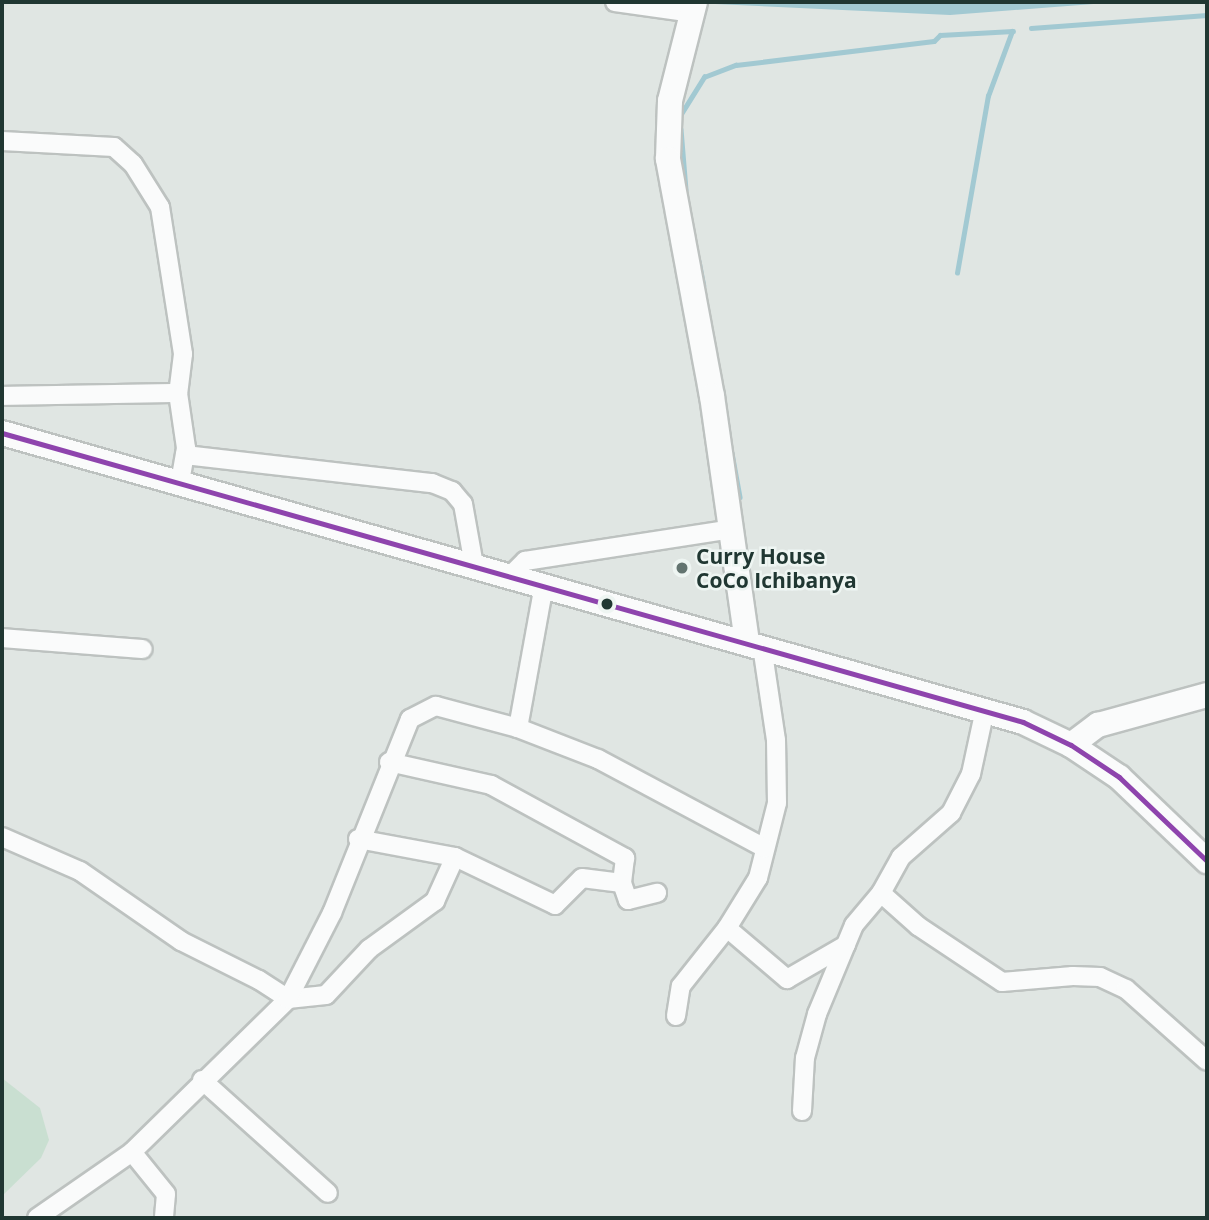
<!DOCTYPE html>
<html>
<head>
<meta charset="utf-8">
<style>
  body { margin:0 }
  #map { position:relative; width:1209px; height:1220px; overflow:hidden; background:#e0e6e3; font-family:"Open Sans",sans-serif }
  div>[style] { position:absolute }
  .green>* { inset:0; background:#c9dfd1 }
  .water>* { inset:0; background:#a2c9d2 }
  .stream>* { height:4.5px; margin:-2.25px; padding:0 2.25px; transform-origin:2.25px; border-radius:2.25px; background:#a2c9d2 }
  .roads { filter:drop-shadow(2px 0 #bdc2c0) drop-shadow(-2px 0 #bdc2c0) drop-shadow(0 2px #bdc2c0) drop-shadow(0 -2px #bdc2c0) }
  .street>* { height:18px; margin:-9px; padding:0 9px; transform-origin:9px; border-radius:9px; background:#fafbfb }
  .secondary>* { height:24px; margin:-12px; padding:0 12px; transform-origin:12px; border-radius:12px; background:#fafbfb }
  .bus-1>* { height:5px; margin:-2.5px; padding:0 2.5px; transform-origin:2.5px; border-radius:2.5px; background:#8e44ad }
  .dots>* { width:19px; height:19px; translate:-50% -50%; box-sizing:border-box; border:4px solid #eef5f2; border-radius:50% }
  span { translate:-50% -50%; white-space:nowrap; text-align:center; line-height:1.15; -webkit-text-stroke:5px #eef5f2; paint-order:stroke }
  .poi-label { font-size:21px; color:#203732; font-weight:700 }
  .left { translate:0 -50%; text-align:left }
  .frame { position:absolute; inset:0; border:4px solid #203732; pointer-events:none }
</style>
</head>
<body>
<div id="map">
  <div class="green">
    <i style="clip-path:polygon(2px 1078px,40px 1108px,49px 1140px,41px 1158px,2px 1196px)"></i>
  </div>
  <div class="water">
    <i style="clip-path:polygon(672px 2px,1119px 2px,950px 15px)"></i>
  </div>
  <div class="stream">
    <i style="left:1031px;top:28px;width:176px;rotate:-4.2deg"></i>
    <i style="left:681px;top:114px;width:44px;rotate:-58.1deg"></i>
    <i style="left:704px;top:77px;width:34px;rotate:-21deg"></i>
    <i style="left:736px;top:65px;width:199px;rotate:-6.9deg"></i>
    <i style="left:934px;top:41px;width:8px;rotate:-45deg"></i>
    <i style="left:940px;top:35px;width:73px;rotate:-3.1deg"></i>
    <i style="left:681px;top:129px;width:61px;rotate:85.3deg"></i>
    <i style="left:699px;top:261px;width:25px;rotate:79deg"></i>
    <i style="left:957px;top:273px;width:180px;rotate:-80.1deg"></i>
    <i style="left:988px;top:96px;width:69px;rotate:-69.7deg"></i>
    <i style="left:732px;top:453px;width:45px;rotate:79.7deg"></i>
  </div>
  <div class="roads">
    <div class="street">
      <i style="left:615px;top:2px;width:79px;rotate:8deg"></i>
      <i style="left:2px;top:141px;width:112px;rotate:3.1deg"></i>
      <i style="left:114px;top:147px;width:25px;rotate:42deg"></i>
      <i style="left:133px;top:164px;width:51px;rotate:57.9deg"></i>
      <i style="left:160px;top:207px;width:149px;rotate:81.1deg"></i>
      <i style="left:183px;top:354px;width:39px;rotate:97deg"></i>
      <i style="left:178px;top:393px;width:56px;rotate:81.7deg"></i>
      <i style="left:186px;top:448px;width:35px;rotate:100deg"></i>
      <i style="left:2px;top:396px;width:176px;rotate:-1deg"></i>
      <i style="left:185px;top:455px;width:249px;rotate:6.5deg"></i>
      <i style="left:432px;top:483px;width:22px;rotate:22deg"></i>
      <i style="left:452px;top:491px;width:17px;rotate:50deg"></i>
      <i style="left:463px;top:504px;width:62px;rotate:79.8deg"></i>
      <i style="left:511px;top:575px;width:20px;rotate:-45deg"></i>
      <i style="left:525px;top:561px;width:209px;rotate:-8.8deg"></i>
      <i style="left:2px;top:638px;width:141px;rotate:4.5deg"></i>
      <i style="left:518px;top:728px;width:145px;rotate:-79.7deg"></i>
      <i style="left:389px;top:762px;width:105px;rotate:12.7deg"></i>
      <i style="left:491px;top:785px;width:153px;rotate:28.6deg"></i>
      <i style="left:625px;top:858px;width:25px;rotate:97deg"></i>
      <i style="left:2px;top:837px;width:85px;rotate:23.6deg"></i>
      <i style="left:80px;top:871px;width:123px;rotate:34.7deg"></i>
      <i style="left:181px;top:941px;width:87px;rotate:26.6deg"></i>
      <i style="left:259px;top:980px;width:35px;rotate:33deg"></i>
      <i style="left:288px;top:999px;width:38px;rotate:-6deg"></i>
      <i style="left:326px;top:995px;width:63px;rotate:-46.9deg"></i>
      <i style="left:369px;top:949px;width:82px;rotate:-36deg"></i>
      <i style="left:435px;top:901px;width:48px;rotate:-65.6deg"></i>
      <i style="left:358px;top:839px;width:99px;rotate:10.5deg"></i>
      <i style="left:455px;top:857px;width:111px;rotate:25.6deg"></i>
      <i style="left:555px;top:905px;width:38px;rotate:-45deg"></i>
      <i style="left:582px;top:878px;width:40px;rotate:7.1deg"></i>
      <i style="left:622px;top:883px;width:18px;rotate:71deg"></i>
      <i style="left:628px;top:900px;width:30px;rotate:-14deg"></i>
      <i style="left:881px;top:893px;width:50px;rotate:41.7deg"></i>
      <i style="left:918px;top:926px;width:101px;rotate:33.7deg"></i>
      <i style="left:1002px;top:982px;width:71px;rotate:-4.8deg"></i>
      <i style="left:1073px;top:976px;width:27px;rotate:2deg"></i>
      <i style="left:1100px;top:977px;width:29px;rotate:25deg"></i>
      <i style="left:1126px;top:989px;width:108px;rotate:41.6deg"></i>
      <i style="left:727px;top:928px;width:79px;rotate:40.4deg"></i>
      <i style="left:787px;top:979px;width:68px;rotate:-30deg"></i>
      <i style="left:676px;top:1016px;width:30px;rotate:-81deg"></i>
      <i style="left:681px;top:986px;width:74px;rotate:-51.6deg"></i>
      <i style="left:727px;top:928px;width:59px;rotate:-58.2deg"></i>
      <i style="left:758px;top:878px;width:77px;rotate:-75.8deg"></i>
      <i style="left:777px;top:803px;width:63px;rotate:-90.9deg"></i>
      <i style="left:776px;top:740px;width:95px;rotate:-98.5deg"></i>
      <i style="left:202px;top:1080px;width:169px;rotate:41.9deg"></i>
      <i style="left:802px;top:1111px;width:53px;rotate:-86.8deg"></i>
      <i style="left:805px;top:1058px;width:46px;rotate:-74.7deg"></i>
      <i style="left:817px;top:1014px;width:96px;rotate:-67.4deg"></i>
      <i style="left:854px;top:925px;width:42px;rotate:-49.8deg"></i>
      <i style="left:881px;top:893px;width:41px;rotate:-60.9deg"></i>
      <i style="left:901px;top:857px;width:67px;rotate:-41.3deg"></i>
      <i style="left:951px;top:813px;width:44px;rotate:-62.9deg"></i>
      <i style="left:971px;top:774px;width:66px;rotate:-77.8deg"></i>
      <i style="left:132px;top:1152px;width:54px;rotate:51deg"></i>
      <i style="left:166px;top:1194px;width:24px;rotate:95deg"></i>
      <i style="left:37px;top:1218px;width:116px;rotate:-34.8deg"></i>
      <i style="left:132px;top:1152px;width:219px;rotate:-44.4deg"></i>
      <i style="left:288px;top:999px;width:97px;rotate:-62.9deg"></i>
      <i style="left:332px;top:913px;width:209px;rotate:-68.1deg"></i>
      <i style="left:410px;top:719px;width:29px;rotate:-27deg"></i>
      <i style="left:436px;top:706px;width:85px;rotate:15deg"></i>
      <i style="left:518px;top:728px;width:86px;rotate:21.2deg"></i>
      <i style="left:598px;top:759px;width:189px;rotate:28.1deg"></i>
    </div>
    <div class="secondary">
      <i style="left:695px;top:2px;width:102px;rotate:104.2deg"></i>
      <i style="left:670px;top:101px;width:58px;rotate:92deg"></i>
      <i style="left:668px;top:159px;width:241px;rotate:79.5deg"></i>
      <i style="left:712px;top:396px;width:247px;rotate:81.9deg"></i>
      <i style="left:2px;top:433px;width:1061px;rotate:15.8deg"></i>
      <i style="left:1023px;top:722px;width:53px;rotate:25.6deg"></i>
      <i style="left:1071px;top:745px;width:58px;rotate:33.7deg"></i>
      <i style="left:1119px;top:777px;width:122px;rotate:43.7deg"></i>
      <i style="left:1071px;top:745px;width:34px;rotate:-37deg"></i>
      <i style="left:1098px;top:725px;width:113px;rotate:-15.4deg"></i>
    </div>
  </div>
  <div class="bus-1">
    <i style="left:2px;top:433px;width:1061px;rotate:15.8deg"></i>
    <i style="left:1023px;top:722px;width:53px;rotate:25.6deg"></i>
    <i style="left:1071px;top:745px;width:58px;rotate:33.7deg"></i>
    <i style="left:1119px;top:777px;width:122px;rotate:43.7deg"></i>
  </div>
  <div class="dots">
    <i style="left:682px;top:568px;background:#637470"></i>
    <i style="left:607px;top:604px;background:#203732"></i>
  </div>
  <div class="poi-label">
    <span class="left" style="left:696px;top:568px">Curry House<br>CoCo Ichibanya</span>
  </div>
  <div class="frame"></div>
</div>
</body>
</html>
